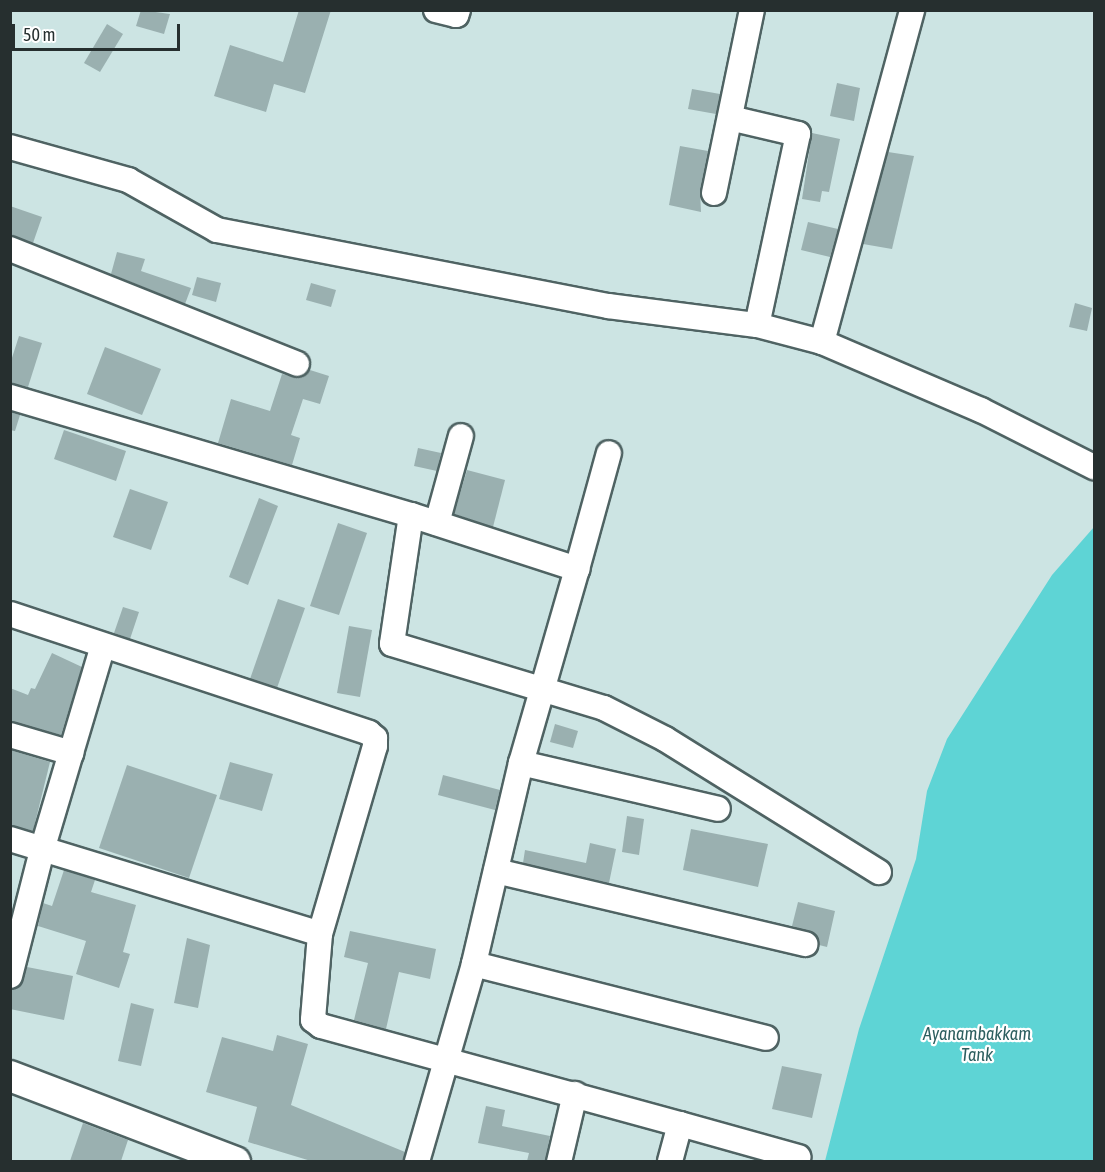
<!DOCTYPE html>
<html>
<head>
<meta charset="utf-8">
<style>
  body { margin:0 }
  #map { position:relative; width:1105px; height:1172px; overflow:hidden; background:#cce4e3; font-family:"Asap Condensed",sans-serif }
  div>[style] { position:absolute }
  .water>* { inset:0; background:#5ed4d5 }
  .building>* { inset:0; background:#9ab0b0 }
  .roads { filter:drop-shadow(2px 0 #4f6363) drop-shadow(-2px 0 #4f6363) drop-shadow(0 2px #4f6363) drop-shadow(0 -2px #4f6363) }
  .minor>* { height:24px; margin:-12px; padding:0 12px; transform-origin:12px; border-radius:12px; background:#fff }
  .tertiary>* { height:30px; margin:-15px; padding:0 15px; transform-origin:15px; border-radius:15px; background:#fff }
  span { translate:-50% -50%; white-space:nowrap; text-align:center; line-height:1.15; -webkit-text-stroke:4.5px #fff; paint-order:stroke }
  .water-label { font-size:18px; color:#2c5e5f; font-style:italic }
  .frame { position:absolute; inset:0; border:12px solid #262f2f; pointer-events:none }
  .scale { position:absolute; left:12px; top:24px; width:168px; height:27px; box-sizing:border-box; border:3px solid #262f2f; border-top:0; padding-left:8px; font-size:18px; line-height:21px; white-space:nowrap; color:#262f2f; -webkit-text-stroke:4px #fff; paint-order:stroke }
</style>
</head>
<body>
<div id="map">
  <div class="water">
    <i style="clip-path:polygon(1094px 527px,1094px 1161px,825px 1161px,859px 1029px,916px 859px,927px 791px,947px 739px,1052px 575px)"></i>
  </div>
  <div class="building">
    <i style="clip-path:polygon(141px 10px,170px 14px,164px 34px,136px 26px)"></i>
    <i style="clip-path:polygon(299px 10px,331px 10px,305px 93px,274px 84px,266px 112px,214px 96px,230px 45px,283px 62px)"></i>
    <i style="clip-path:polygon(107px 24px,123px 34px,100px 72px,84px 63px)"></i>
    <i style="clip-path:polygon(837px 83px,860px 88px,854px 121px,830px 116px)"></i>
    <i style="clip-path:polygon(692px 89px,720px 94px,716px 114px,688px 109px)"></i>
    <i style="clip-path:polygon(812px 133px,840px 139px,829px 192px,822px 191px,820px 202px,802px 199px)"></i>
    <i style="clip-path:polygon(680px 146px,708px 151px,700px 190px,701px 212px,669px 205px)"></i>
    <i style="clip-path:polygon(888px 152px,914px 156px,892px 249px,863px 244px)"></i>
    <i style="clip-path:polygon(10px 206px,42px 217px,33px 243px,10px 235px)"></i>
    <i style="clip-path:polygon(808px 222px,838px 229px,830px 257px,801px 250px)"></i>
    <i style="clip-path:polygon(117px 252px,145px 259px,141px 271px,191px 288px,185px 304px,111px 274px)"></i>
    <i style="clip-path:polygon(197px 277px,221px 283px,216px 302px,192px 295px)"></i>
    <i style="clip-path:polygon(311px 283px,336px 290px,331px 307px,306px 300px)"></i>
    <i style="clip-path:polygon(1075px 303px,1092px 308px,1087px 331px,1069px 327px)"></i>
    <i style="clip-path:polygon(19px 336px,42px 343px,28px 387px,10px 383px,10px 364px)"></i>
    <i style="clip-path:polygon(105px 347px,161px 369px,142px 415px,87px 394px)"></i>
    <i style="clip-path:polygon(310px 370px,329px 376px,320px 404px,303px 399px,291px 435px,300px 438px,292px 465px,218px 443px,231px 399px,270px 411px,282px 374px,298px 378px)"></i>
    <i style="clip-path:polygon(10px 412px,20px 415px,15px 431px,10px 430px)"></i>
    <i style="clip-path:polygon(64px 430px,126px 451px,116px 481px,54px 459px)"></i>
    <i style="clip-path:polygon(418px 448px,441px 453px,437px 471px,414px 466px)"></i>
    <i style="clip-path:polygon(467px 470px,505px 480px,493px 527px,454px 514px)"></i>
    <i style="clip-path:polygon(130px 489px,168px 502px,151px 550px,113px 537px)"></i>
    <i style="clip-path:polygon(259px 498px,278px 506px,248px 585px,229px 577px)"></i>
    <i style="clip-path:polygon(338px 523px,367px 533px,339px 615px,310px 606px)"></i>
    <i style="clip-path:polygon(278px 599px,305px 608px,277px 688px,250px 679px)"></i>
    <i style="clip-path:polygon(123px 607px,139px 612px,130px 639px,114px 633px)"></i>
    <i style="clip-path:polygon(349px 626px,372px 630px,360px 697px,337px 693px)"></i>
    <i style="clip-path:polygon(52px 653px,82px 667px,61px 735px,10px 721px,10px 688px,28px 695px,31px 688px,35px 689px)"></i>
    <i style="clip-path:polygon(555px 724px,578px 731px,573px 748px,550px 742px)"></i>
    <i style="clip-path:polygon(10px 750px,50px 762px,33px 831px,10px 825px)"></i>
    <i style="clip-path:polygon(230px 762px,273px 774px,262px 811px,219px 799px)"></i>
    <i style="clip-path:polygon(127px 765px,217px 795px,189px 878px,99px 848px)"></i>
    <i style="clip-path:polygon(443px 775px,500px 790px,495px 810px,438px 795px)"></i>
    <i style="clip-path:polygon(627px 816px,644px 819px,639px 855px,622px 852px)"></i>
    <i style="clip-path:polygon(691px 829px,768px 844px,758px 887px,683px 870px)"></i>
    <i style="clip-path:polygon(590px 843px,616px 849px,609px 883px,523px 863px,525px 850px,586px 863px)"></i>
    <i style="clip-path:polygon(64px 870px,95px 880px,91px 892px,136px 905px,123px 952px,130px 954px,119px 988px,76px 974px,86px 941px,38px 926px,43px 903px,52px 906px)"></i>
    <i style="clip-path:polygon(798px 902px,835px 911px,827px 947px,819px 945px,814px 933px,792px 926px)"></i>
    <i style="clip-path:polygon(350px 931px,436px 949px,430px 979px,399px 972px,386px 1029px,354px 1020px,368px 963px,344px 957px)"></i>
    <i style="clip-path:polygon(187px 938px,210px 945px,198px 1008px,174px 1003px)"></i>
    <i style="clip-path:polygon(27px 967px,73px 976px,64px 1020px,10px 1009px,10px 990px,21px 985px)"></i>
    <i style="clip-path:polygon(131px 1003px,154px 1009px,141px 1066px,118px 1061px)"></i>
    <i style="clip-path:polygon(277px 1035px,308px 1044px,291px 1105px,405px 1152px,403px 1161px,311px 1161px,248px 1142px,257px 1107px,206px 1092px,222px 1037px,273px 1051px)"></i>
    <i style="clip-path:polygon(782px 1066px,822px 1074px,812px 1118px,772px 1109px)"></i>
    <i style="clip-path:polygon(486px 1106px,505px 1110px,502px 1126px,550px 1136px,545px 1161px,527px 1161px,529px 1153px,478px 1143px)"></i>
    <i style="clip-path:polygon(83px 1123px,128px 1140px,121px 1161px,70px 1161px)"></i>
  </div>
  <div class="roads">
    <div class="minor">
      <i style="left:436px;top:10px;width:21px;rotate:14deg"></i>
      <i style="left:456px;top:15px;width:5px;rotate:-68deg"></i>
      <i style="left:730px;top:118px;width:70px;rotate:13.2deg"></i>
      <i style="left:798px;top:134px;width:195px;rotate:102.1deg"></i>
      <i style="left:10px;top:147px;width:123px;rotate:15.6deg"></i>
      <i style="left:128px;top:180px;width:102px;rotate:29.3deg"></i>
      <i style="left:217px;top:230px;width:398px;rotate:11deg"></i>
      <i style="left:608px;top:306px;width:150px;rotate:7.3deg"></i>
      <i style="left:757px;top:325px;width:67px;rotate:14.7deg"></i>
      <i style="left:822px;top:342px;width:173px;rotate:23.2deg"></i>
      <i style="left:981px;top:410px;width:127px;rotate:26.8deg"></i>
      <i style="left:714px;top:193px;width:187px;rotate:-78.3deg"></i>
      <i style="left:10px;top:249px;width:309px;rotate:21.8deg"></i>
      <i style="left:822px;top:342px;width:344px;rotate:-74.8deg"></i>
      <i style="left:10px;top:397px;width:418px;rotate:16.4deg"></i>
      <i style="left:411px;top:515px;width:175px;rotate:18deg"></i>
      <i style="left:577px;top:569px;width:202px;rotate:106.1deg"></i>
      <i style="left:521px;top:763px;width:206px;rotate:103.2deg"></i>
      <i style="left:474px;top:964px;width:206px;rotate:106.1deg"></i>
      <i style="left:411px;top:515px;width:130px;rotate:98.4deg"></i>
      <i style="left:392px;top:644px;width:221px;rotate:16.8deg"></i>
      <i style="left:604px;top:708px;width:68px;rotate:26.9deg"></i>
      <i style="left:665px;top:739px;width:252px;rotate:31.9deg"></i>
      <i style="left:437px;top:523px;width:90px;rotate:-74.6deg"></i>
      <i style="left:577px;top:569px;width:120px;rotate:-74.6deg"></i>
      <i style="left:10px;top:614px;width:378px;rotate:18.3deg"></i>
      <i style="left:369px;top:733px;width:8px;rotate:40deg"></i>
      <i style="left:375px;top:738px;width:8px;rotate:90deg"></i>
      <i style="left:375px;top:746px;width:196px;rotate:106.3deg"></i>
      <i style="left:320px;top:934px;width:86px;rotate:94.7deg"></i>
      <i style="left:313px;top:1020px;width:10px;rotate:37deg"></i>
      <i style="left:321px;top:1026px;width:372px;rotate:15.3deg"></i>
      <i style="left:680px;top:1124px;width:39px;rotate:105deg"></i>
      <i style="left:10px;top:735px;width:64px;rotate:16.4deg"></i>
      <i style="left:521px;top:763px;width:202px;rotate:13.1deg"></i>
      <i style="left:10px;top:839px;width:324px;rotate:17deg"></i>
      <i style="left:496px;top:871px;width:318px;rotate:13.3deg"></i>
      <i style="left:474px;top:964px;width:301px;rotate:14.2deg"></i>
      <i style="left:10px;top:976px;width:130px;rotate:-75.7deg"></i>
      <i style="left:42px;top:850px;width:213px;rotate:-73.4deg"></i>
      <i style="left:680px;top:1124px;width:123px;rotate:15.6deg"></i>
      <i style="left:559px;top:1162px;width:70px;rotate:-76.8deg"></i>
    </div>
    <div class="tertiary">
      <i style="left:10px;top:1076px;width:241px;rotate:20.9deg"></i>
    </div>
  </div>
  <div class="water-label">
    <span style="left:977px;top:1045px">Ayanambakkam<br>Tank</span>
  </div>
  <div class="frame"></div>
  <div class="scale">50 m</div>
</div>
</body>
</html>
